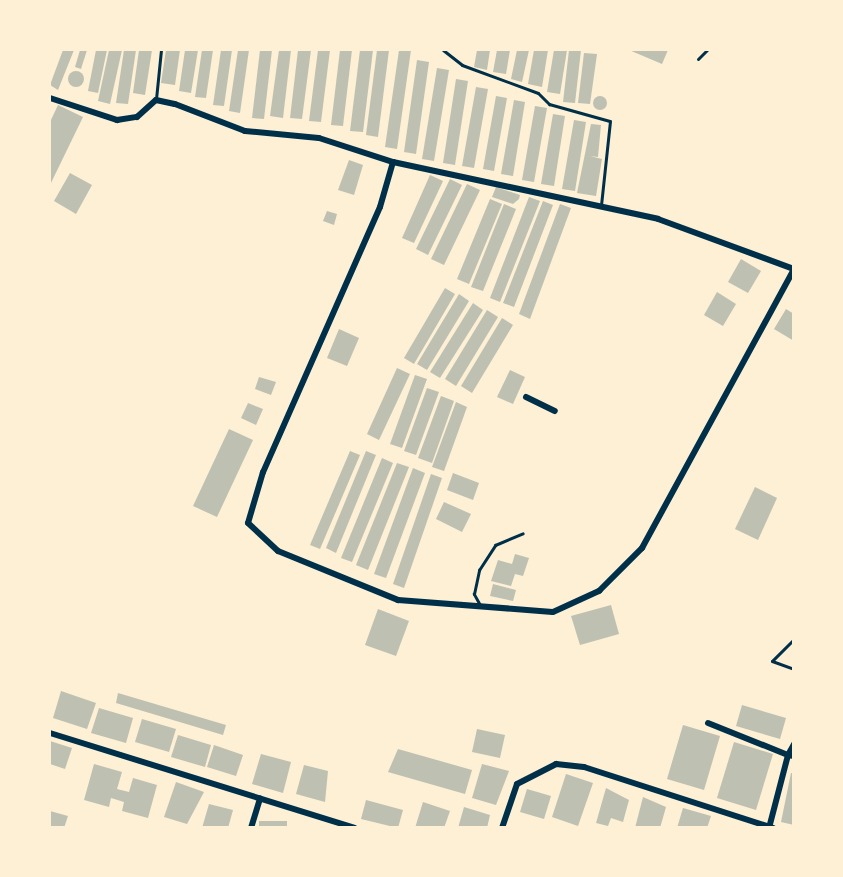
<!DOCTYPE html>
<html>
<head>
<meta charset="utf-8">
<style>
  body { margin:0 }
  #map { position:relative; width:843px; height:877px; overflow:hidden; background:#fdf0d5; font-family:Helvetica,sans-serif }
  div>[style] { position:absolute }
  .building>* { inset:0; background:#bec0b2 }
  .round { border-radius:50% }
  .service>* { height:3px; margin:-1.5px; padding:0 1.5px; transform-origin:1.5px; border-radius:1.5px; background:#003049 }
  .minor>* { height:6px; margin:-3px; padding:0 3px; transform-origin:3px; border-radius:3px; background:#003049 }
  span { translate:-50% -50%; white-space:nowrap; text-align:center; line-height:1.15; -webkit-text-stroke:4.5px #fdf0d5; paint-order:stroke }
  .frame { position:absolute; inset:0; border:51px solid #fdf0d5; pointer-events:none }
</style>
</head>
<body>
<div id="map">
  <div class="building">
    <i style="clip-path:polygon(63px 50px,74px 50px,58px 90px,50px 85px)"></i>
    <i style="clip-path:polygon(80px 50px,87px 50px,81px 69px,75px 67px)"></i>
    <i style="clip-path:polygon(96px 50px,107px 50px,98px 93px,88px 91px)"></i>
    <i style="clip-path:polygon(109px 50px,122px 50px,110px 104px,98px 101px)"></i>
    <i style="clip-path:polygon(124px 50px,136px 50px,128px 104px,116px 103px)"></i>
    <i style="clip-path:polygon(139px 50px,152px 50px,145px 95px,133px 93px)"></i>
    <i style="clip-path:polygon(166px 50px,180px 50px,175px 85px,161px 83px)"></i>
    <i style="clip-path:polygon(185px 50px,198px 50px,191px 93px,179px 91px)"></i>
    <i style="clip-path:polygon(202px 50px,213px 50px,206px 98px,195px 97px)"></i>
    <i style="clip-path:polygon(221px 50px,232px 50px,224px 106px,213px 105px)"></i>
    <i style="clip-path:polygon(238px 50px,249px 50px,240px 113px,229px 111px)"></i>
    <i style="clip-path:polygon(260px 50px,272px 50px,264px 119px,252px 118px)"></i>
    <i style="clip-path:polygon(279px 50px,291px 50px,283px 118px,270px 116px)"></i>
    <i style="clip-path:polygon(298px 50px,311px 50px,302px 119px,290px 118px)"></i>
    <i style="clip-path:polygon(318px 50px,330px 50px,321px 122px,309px 121px)"></i>
    <i style="clip-path:polygon(340px 50px,352px 50px,343px 126px,331px 125px)"></i>
    <i style="clip-path:polygon(360px 50px,373px 50px,363px 132px,350px 131px)"></i>
    <i style="clip-path:polygon(377px 50px,389px 50px,378px 137px,366px 135px)"></i>
    <i style="clip-path:polygon(399px 50px,411px 50px,397px 149px,385px 147px)"></i>
    <i style="clip-path:polygon(477px 50px,490px 50px,487px 70px,474px 67px)"></i>
    <i style="clip-path:polygon(497px 50px,510px 50px,506px 74px,493px 72px)"></i>
    <i style="clip-path:polygon(517px 50px,529px 50px,522px 82px,511px 79px)"></i>
    <i style="clip-path:polygon(534px 50px,548px 50px,542px 87px,528px 84px)"></i>
    <i style="clip-path:polygon(554px 50px,567px 50px,560px 94px,547px 92px)"></i>
    <i style="clip-path:polygon(569px 50px,581px 50px,575px 103px,563px 102px)"></i>
    <i style="clip-path:polygon(629px 50px,668px 50px,662px 64px)"></i>
    <i style="clip-path:polygon(584px 53px,597px 54px,590px 104px,578px 103px)"></i>
    <i style="clip-path:polygon(417px 60px,429px 62px,416px 154px,404px 152px)"></i>
    <i style="clip-path:polygon(437px 68px,449px 70px,434px 161px,422px 159px)"></i>
    <i class="round" style="left:68px;top:71px;width:16px;height:16px"></i>
    <i style="clip-path:polygon(456px 79px,468px 81px,455px 165px,443px 163px)"></i>
    <i style="clip-path:polygon(476px 87px,488px 89px,474px 168px,462px 166px)"></i>
    <i class="round" style="left:593px;top:96px;width:14px;height:14px"></i>
    <i style="clip-path:polygon(496px 96px,507px 98px,494px 171px,483px 169px)"></i>
    <i style="clip-path:polygon(514px 100px,525px 102px,513px 176px,501px 174px)"></i>
    <i style="clip-path:polygon(58px 105px,83px 117px,50px 185px,50px 122px)"></i>
    <i style="clip-path:polygon(535px 106px,547px 108px,534px 182px,522px 180px)"></i>
    <i style="clip-path:polygon(553px 114px,565px 116px,554px 186px,541px 184px)"></i>
    <i style="clip-path:polygon(574px 120px,586px 122px,575px 191px,562px 189px)"></i>
    <i style="clip-path:polygon(591px 124px,601px 125px,598px 157px,590px 156px,602px 159px,596px 196px,577px 193px)"></i>
    <i style="clip-path:polygon(349px 160px,363px 165px,354px 195px,338px 190px)"></i>
    <i style="clip-path:polygon(70px 173px,92px 185px,76px 214px,54px 201px)"></i>
    <i style="clip-path:polygon(430px 175px,443px 181px,414px 243px,402px 238px)"></i>
    <i style="clip-path:polygon(450px 179px,462px 185px,428px 255px,416px 249px)"></i>
    <i style="clip-path:polygon(467px 184px,480px 190px,444px 265px,431px 259px)"></i>
    <i style="clip-path:polygon(496px 187px,520px 195px,519px 199px,513px 204px,492px 197px)"></i>
    <i style="clip-path:polygon(529px 197px,540px 201px,500px 302px,490px 298px)"></i>
    <i style="clip-path:polygon(490px 199px,502px 204px,469px 284px,457px 279px)"></i>
    <i style="clip-path:polygon(543px 201px,553px 205px,514px 307px,503px 303px)"></i>
    <i style="clip-path:polygon(504px 204px,516px 209px,483px 291px,471px 287px)"></i>
    <i style="clip-path:polygon(560px 204px,571px 208px,530px 319px,519px 314px)"></i>
    <i style="clip-path:polygon(327px 211px,337px 214px,334px 225px,323px 221px)"></i>
    <i style="clip-path:polygon(741px 259px,761px 271px,748px 293px,728px 282px)"></i>
    <i style="clip-path:polygon(445px 288px,455px 294px,414px 364px,404px 358px)"></i>
    <i style="clip-path:polygon(717px 292px,736px 304px,723px 326px,704px 315px)"></i>
    <i style="clip-path:polygon(459px 294px,469px 301px,427px 370px,417px 364px)"></i>
    <i style="clip-path:polygon(473px 303px,483px 310px,440px 378px,430px 372px)"></i>
    <i style="clip-path:polygon(786px 309px,794px 314px,794px 341px,774px 329px)"></i>
    <i style="clip-path:polygon(487px 310px,498px 317px,456px 386px,445px 379px)"></i>
    <i style="clip-path:polygon(502px 318px,513px 325px,472px 393px,461px 386px)"></i>
    <i style="clip-path:polygon(339px 329px,359px 338px,347px 366px,327px 358px)"></i>
    <i style="clip-path:polygon(397px 368px,410px 374px,379px 440px,367px 434px)"></i>
    <i style="clip-path:polygon(510px 370px,525px 377px,513px 404px,497px 397px)"></i>
    <i style="clip-path:polygon(415px 375px,427px 379px,402px 448px,390px 444px)"></i>
    <i style="clip-path:polygon(259px 377px,276px 382px,271px 395px,255px 389px)"></i>
    <i style="clip-path:polygon(427px 388px,439px 392px,416px 455px,404px 451px)"></i>
    <i style="clip-path:polygon(441px 396px,454px 401px,432px 463px,418px 458px)"></i>
    <i style="clip-path:polygon(456px 402px,467px 407px,444px 471px,432px 467px)"></i>
    <i style="clip-path:polygon(248px 403px,263px 409px,256px 425px,241px 418px)"></i>
    <i style="clip-path:polygon(229px 429px,253px 440px,217px 517px,193px 506px)"></i>
    <i style="clip-path:polygon(350px 451px,360px 455px,320px 549px,310px 545px)"></i>
    <i style="clip-path:polygon(366px 451px,376px 455px,336px 553px,326px 548px)"></i>
    <i style="clip-path:polygon(382px 458px,393px 463px,352px 562px,341px 558px)"></i>
    <i style="clip-path:polygon(397px 463px,409px 467px,368px 570px,356px 565px)"></i>
    <i style="clip-path:polygon(413px 468px,425px 473px,386px 578px,374px 574px)"></i>
    <i style="clip-path:polygon(453px 473px,479px 483px,473px 500px,447px 490px)"></i>
    <i style="clip-path:polygon(431px 474px,442px 478px,404px 588px,393px 584px)"></i>
    <i style="clip-path:polygon(755px 487px,777px 498px,758px 540px,735px 529px)"></i>
    <i style="clip-path:polygon(444px 502px,471px 514px,462px 532px,436px 519px)"></i>
    <i style="clip-path:polygon(515px 554px,529px 558px,523px 576px,515px 574px,511px 586px,491px 581px,498px 560px,512px 564px)"></i>
    <i style="clip-path:polygon(493px 584px,516px 590px,513px 601px,490px 596px)"></i>
    <i style="clip-path:polygon(611px 605px,619px 634px,580px 645px,571px 616px)"></i>
    <i style="clip-path:polygon(378px 609px,409px 621px,396px 656px,365px 645px)"></i>
    <i style="clip-path:polygon(61px 691px,96px 703px,87px 729px,53px 718px)"></i>
    <i style="clip-path:polygon(118px 693px,226px 725px,223px 735px,116px 703px)"></i>
    <i style="clip-path:polygon(742px 705px,786px 718px,780px 739px,736px 726px)"></i>
    <i style="clip-path:polygon(99px 708px,133px 718px,126px 743px,91px 733px)"></i>
    <i style="clip-path:polygon(142px 719px,176px 729px,169px 752px,135px 742px)"></i>
    <i style="clip-path:polygon(683px 725px,720px 736px,704px 790px,667px 779px)"></i>
    <i style="clip-path:polygon(477px 729px,505px 735px,500px 758px,472px 752px)"></i>
    <i style="clip-path:polygon(178px 735px,211px 745px,205px 767px,171px 757px)"></i>
    <i style="clip-path:polygon(50px 741px,72px 748px,65px 769px,50px 764px)"></i>
    <i style="clip-path:polygon(734px 742px,773px 754px,756px 810px,717px 798px)"></i>
    <i style="clip-path:polygon(214px 745px,243px 755px,236px 776px,207px 767px)"></i>
    <i style="clip-path:polygon(398px 749px,472px 770px,465px 794px,388px 772px)"></i>
    <i style="clip-path:polygon(261px 754px,291px 762px,283px 793px,252px 784px)"></i>
    <i style="clip-path:polygon(94px 764px,122px 772px,117px 789px,129px 792px,133px 778px,157px 785px,148px 818px,122px 811px,124px 802px,111px 798px,109px 807px,84px 800px)"></i>
    <i style="clip-path:polygon(482px 764px,509px 771px,496px 805px,472px 798px)"></i>
    <i style="clip-path:polygon(304px 765px,328px 771px,325px 802px,296px 794px)"></i>
    <i style="clip-path:polygon(791px 773px,794px 773px,794px 825px,781px 822px)"></i>
    <i style="clip-path:polygon(566px 774px,593px 783px,578px 826px,552px 817px)"></i>
    <i style="clip-path:polygon(176px 782px,204px 792px,187px 824px,164px 817px)"></i>
    <i style="clip-path:polygon(606px 788px,629px 800px,623px 822px,611px 818px,608px 826px,596px 823px)"></i>
    <i style="clip-path:polygon(527px 789px,551px 796px,544px 819px,520px 812px)"></i>
    <i style="clip-path:polygon(643px 797px,666px 807px,660px 828px,635px 828px)"></i>
    <i style="clip-path:polygon(366px 800px,403px 810px,398px 828px,361px 819px)"></i>
    <i style="clip-path:polygon(423px 802px,450px 811px,444px 828px,415px 828px)"></i>
    <i style="clip-path:polygon(209px 804px,233px 810px,228px 828px,202px 828px)"></i>
    <i style="clip-path:polygon(464px 807px,490px 815px,487px 828px,458px 828px)"></i>
    <i style="clip-path:polygon(683px 808px,711px 816px,707px 828px,677px 828px)"></i>
    <i style="clip-path:polygon(50px 811px,68px 816px,64px 828px,50px 828px)"></i>
    <i style="clip-path:polygon(259px 821px,287px 821px,287px 828px,259px 828px)"></i>
  </div>
  <div class="service">
    <i style="left:443px;top:50px;width:24px;rotate:38deg"></i>
    <i style="left:462px;top:65px;width:81px;rotate:20.2deg"></i>
    <i style="left:538px;top:93px;width:16px;rotate:45deg"></i>
    <i style="left:549px;top:104px;width:63px;rotate:15.6deg"></i>
    <i style="left:610px;top:121px;width:84px;rotate:96.1deg"></i>
    <i style="left:698px;top:59px;width:13px;rotate:-45deg"></i>
    <i style="left:156px;top:99px;width:49px;rotate:-84.2deg"></i>
    <i style="left:480px;top:605px;width:13px;rotate:-119deg"></i>
    <i style="left:474px;top:594px;width:25px;rotate:-78deg"></i>
    <i style="left:479px;top:570px;width:30px;rotate:-57deg"></i>
    <i style="left:495px;top:545px;width:30px;rotate:-23deg"></i>
    <i style="left:794px;top:639px;width:31px;rotate:135deg"></i>
    <i style="left:772px;top:661px;width:23px;rotate:20deg"></i>
  </div>
  <div class="minor">
    <i style="left:50px;top:98px;width:71px;rotate:18.2deg"></i>
    <i style="left:117px;top:120px;width:20px;rotate:-9deg"></i>
    <i style="left:137px;top:117px;width:25px;rotate:-42deg"></i>
    <i style="left:156px;top:100px;width:19px;rotate:12deg"></i>
    <i style="left:175px;top:104px;width:75px;rotate:21.1deg"></i>
    <i style="left:245px;top:131px;width:74px;rotate:5.4deg"></i>
    <i style="left:319px;top:138px;width:78px;rotate:18deg"></i>
    <i style="left:393px;top:162px;width:271px;rotate:12.1deg"></i>
    <i style="left:658px;top:219px;width:145px;rotate:20.2deg"></i>
    <i style="left:393px;top:162px;width:47px;rotate:106.1deg"></i>
    <i style="left:380px;top:207px;width:290px;rotate:113.8deg"></i>
    <i style="left:263px;top:472px;width:53px;rotate:106.4deg"></i>
    <i style="left:248px;top:523px;width:41px;rotate:43deg"></i>
    <i style="left:278px;top:551px;width:130px;rotate:22.2deg"></i>
    <i style="left:398px;top:600px;width:155px;rotate:4.4deg"></i>
    <i style="left:553px;top:612px;width:51px;rotate:-24.5deg"></i>
    <i style="left:599px;top:591px;width:61px;rotate:-45deg"></i>
    <i style="left:642px;top:548px;width:318px;rotate:-61.4deg"></i>
    <i style="left:526px;top:397px;width:32px;rotate:26deg"></i>
    <i style="left:708px;top:723px;width:86px;rotate:21.8deg"></i>
    <i style="left:788px;top:755px;width:13px;rotate:-61deg"></i>
    <i style="left:50px;top:733px;width:319px;rotate:17.3deg"></i>
    <i style="left:251px;top:828px;width:31px;rotate:-73deg"></i>
    <i style="left:502px;top:828px;width:46px;rotate:-71.2deg"></i>
    <i style="left:517px;top:784px;width:44px;rotate:-27.1deg"></i>
    <i style="left:556px;top:764px;width:28px;rotate:6deg"></i>
    <i style="left:584px;top:767px;width:199px;rotate:17.9deg"></i>
    <i style="left:769px;top:828px;width:75px;rotate:-75.4deg"></i>
    <i style="left:788px;top:755px;width:6px;rotate:9deg"></i>
  </div>
  <div class="frame"></div>
</div>
</body>
</html>
